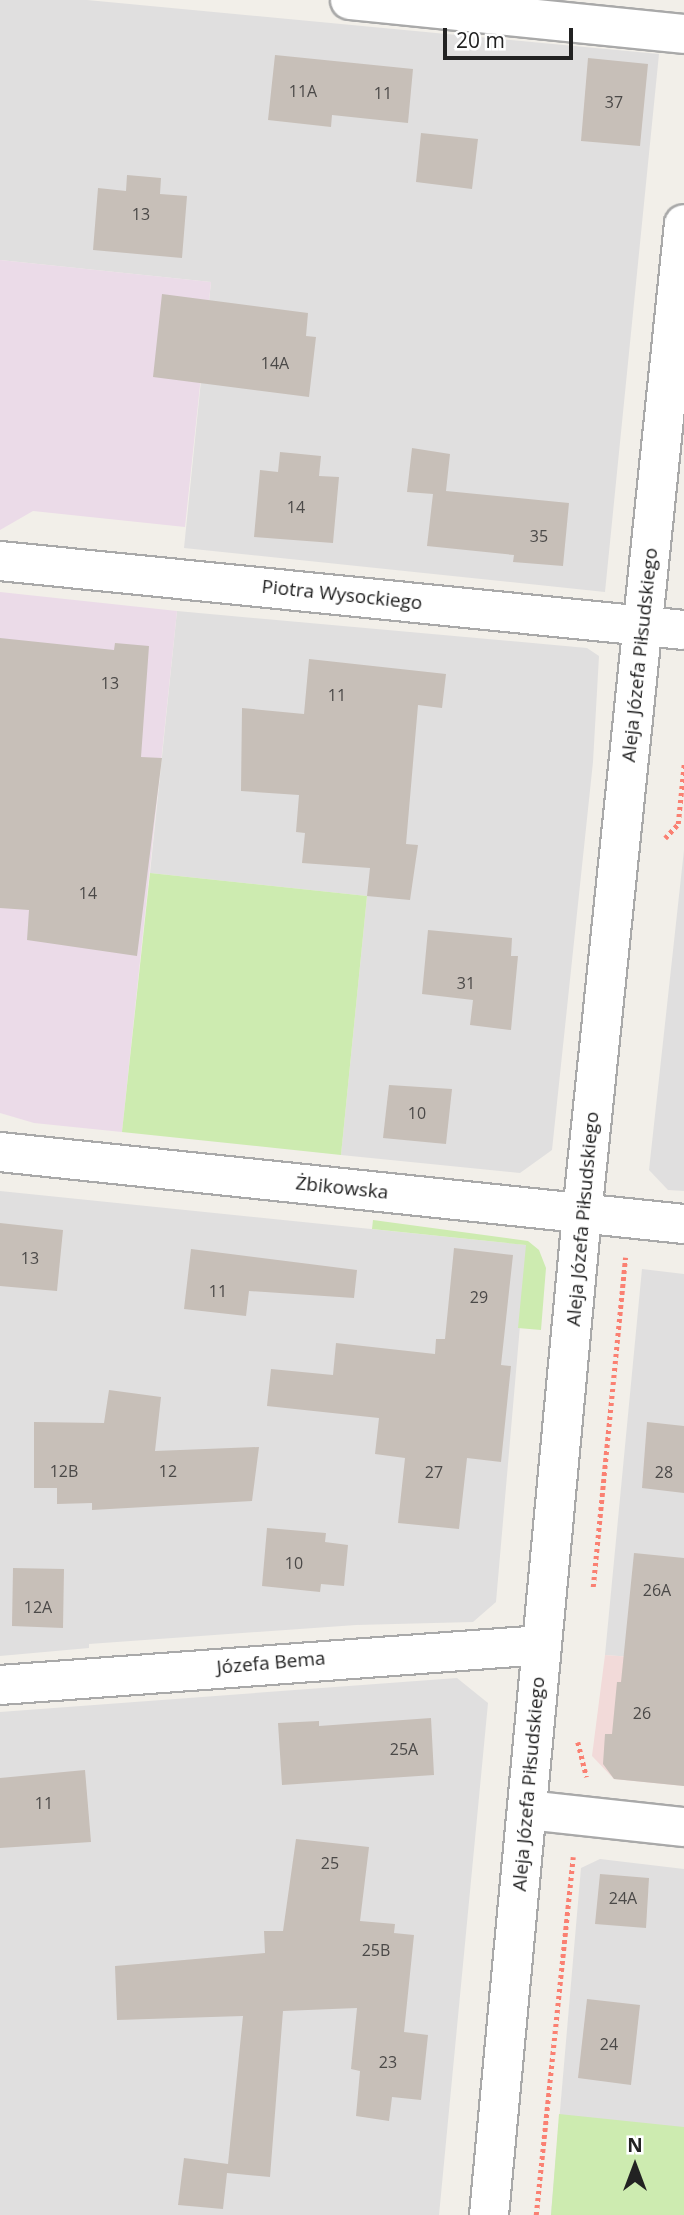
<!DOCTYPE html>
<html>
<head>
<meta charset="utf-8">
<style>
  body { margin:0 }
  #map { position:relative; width:684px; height:2215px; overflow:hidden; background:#f2efe9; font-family:"Open Sans",sans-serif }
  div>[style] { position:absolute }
  .residential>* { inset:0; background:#e0dfdf }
  .commercial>* { inset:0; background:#f2dad9 }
  .industrial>* { inset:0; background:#ebdbe8 }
  .grass>* { inset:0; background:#cdebb0 }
  .building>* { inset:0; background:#c7bfb8 }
  .path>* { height:4.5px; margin-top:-2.25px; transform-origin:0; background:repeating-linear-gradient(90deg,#fa8072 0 3.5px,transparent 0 7px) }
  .roads { filter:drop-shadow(2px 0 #a9a9a9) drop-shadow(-2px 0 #a9a9a9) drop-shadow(0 2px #a9a9a9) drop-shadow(0 -2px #a9a9a9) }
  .minor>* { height:38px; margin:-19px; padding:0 19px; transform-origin:19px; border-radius:19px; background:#fff }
  .tertiary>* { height:38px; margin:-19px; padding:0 19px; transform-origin:19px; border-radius:19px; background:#fff }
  span { translate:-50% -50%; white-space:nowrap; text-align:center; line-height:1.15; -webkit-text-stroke:7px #fff; paint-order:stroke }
  .number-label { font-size:16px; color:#4b4948 }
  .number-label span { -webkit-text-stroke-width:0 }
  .street-label { font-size:19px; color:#222 }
  .north { position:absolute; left:600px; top:2131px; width:70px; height:70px; -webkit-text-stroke:5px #fff; paint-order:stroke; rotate:0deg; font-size:19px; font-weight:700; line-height:28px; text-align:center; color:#222 }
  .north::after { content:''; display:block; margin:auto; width:24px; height:32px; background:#222; clip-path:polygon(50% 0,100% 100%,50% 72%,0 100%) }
  .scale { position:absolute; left:443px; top:28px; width:130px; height:32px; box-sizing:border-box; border:4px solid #222; border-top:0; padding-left:9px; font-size:21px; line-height:24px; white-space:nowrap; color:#222; -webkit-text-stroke:5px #fff; paint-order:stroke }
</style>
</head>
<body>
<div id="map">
  <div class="residential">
    <i style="clip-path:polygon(0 0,87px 0,659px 54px,605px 592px,184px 548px,211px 282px,0 260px)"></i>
    <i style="clip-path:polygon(177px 611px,587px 648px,599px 656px,593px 762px,552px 1150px,520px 1173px,341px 1155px,367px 896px,150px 873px)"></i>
    <i style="clip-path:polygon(684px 850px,684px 1191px,668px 1190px,649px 1170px)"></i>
    <i style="clip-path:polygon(0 1191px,527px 1245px,496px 1602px,473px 1622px,356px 1625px,89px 1644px,89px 1648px,0 1656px)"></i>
    <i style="clip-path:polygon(642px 1269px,684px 1274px,684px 1661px,605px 1655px)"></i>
    <i style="clip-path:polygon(457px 1678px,488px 1703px,439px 2215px,0 2215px,0 1712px)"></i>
    <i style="clip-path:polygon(600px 1859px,684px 1869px,684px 2215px,551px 2215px,581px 1868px)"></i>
  </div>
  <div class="commercial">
    <i style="clip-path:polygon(605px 1655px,684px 1661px,684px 1786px,614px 1779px,592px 1756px)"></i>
  </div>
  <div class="industrial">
    <i style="clip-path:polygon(0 260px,211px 282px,185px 527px,33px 511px,0 530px)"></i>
    <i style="clip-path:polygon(0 592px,177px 611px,122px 1132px,34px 1123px,0 1113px)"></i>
  </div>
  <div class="grass">
    <i style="clip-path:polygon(150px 873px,367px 896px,341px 1155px,122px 1132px)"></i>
    <i style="clip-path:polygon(373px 1220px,528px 1241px,539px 1250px,546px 1268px,541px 1330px,518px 1328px,526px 1245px,372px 1229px)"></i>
    <i style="clip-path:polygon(559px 2114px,684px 2127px,684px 2215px,551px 2215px)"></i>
  </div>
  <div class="building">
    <i style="clip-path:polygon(275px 55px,413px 69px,408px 123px,332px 115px,331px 127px,268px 120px)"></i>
    <i style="clip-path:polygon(588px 58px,648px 64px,640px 146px,581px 141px)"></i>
    <i style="clip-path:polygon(421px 133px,478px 139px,472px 189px,416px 182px)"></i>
    <i style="clip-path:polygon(127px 175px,161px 178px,160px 194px,187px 196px,182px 258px,93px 250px,98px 188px,126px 191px)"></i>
    <i style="clip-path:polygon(162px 294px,308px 313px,306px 336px,316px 337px,309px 397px,153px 377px)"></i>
    <i style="clip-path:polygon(412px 448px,450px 454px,446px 491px,569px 503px,563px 566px,513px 562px,514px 555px,427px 546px,433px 494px,407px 492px)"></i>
    <i style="clip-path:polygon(280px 452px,321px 456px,319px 476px,339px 477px,333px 543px,254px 537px,260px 470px,278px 472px)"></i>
    <i style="clip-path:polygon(0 638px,114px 650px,115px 643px,149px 646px,141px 757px,162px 758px,137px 956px,27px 940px,29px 910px,0 908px)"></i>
    <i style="clip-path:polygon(309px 659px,446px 674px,442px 708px,418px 705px,406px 844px,418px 845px,410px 900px,367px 896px,370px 868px,302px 863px,305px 833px,296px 832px,299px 795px,241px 791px,242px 708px,304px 714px)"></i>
    <i style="clip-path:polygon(428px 930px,512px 938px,511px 956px,518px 956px,511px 1030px,470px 1025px,473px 1000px,422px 994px)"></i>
    <i style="clip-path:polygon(389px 1085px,452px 1089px,446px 1144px,383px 1138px)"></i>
    <i style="clip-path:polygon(0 1223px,63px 1230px,57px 1291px,0 1286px)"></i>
    <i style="clip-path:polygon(454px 1248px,513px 1255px,501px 1365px,511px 1366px,501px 1462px,467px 1458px,459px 1529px,398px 1523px,405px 1458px,375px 1454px,379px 1418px,267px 1406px,271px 1369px,333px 1375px,336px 1343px,435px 1354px,436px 1339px,445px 1339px)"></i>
    <i style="clip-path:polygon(191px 1249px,357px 1270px,354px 1298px,249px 1291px,246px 1316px,184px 1309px)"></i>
    <i style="clip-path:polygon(109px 1390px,161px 1397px,155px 1451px,259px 1447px,252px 1501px,92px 1510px,92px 1503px,57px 1504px,57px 1488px,34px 1488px,34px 1422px,104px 1423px)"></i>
    <i style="clip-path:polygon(647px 1422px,684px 1426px,684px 1493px,642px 1488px)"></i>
    <i style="clip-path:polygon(267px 1528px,326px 1533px,325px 1542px,348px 1545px,344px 1586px,321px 1584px,320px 1592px,262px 1586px)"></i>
    <i style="clip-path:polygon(634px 1553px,684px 1558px,684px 1786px,614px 1779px,603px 1764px,605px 1734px,612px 1734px,617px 1682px,621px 1682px)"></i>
    <i style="clip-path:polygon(13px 1568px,64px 1569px,63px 1628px,12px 1626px)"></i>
    <i style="clip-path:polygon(431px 1718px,434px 1775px,282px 1785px,278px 1723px,319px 1721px,319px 1726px)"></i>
    <i style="clip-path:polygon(85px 1770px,91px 1842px,0 1848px,0 1778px)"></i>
    <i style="clip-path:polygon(296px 1839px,369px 1847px,360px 1921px,395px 1924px,394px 1933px,414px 1935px,404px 2032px,428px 2035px,421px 2100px,392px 2097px,389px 2121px,356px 2116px,360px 2071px,351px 2069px,357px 2008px,283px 2011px,270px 2177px,227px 2173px,223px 2209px,178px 2205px,184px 2158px,228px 2164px,243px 2016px,117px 2020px,115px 1966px,265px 1953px,264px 1931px,283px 1931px)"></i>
    <i style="clip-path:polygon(600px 1874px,649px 1878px,646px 1928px,595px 1924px)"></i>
    <i style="clip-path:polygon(587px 1999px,640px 2005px,631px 2085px,578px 2078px)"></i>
  </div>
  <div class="path">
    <i style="left:665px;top:838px;width:19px;rotate:-47deg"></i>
    <i style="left:678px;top:824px;width:60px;rotate:-84.3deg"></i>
    <i style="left:593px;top:1587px;width:331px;rotate:-84.4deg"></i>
    <i style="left:578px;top:1742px;width:36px;rotate:76deg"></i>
    <i style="left:536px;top:2215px;width:360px;rotate:-84.1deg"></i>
  </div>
  <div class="roads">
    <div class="minor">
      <i style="left:350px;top:0;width:336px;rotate:5.8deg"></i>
      <i style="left:0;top:561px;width:687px;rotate:5.76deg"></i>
      <i style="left:0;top:1152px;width:688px;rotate:6.01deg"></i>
      <i style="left:0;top:1685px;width:543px;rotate:-4.22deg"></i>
      <i style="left:527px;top:1810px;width:158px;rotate:6.2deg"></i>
    </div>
    <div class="tertiary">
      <i style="left:489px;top:2215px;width:1005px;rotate:-84.69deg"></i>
      <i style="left:582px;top:1214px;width:995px;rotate:-84.12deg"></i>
    </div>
  </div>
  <div class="number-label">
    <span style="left:303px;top:91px">11A</span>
    <span style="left:383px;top:93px">11</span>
    <span style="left:614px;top:102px">37</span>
    <span style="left:141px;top:214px">13</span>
    <span style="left:275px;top:363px">14A</span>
    <span style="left:296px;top:507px">14</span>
    <span style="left:539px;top:536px">35</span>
    <span style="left:110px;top:683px">13</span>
    <span style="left:337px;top:695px">11</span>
    <span style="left:88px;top:893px">14</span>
    <span style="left:466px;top:983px">31</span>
    <span style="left:417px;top:1113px">10</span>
    <span style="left:30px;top:1258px">13</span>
    <span style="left:218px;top:1291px">11</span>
    <span style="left:479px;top:1297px">29</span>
    <span style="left:64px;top:1471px">12B</span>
    <span style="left:168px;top:1471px">12</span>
    <span style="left:434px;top:1472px">27</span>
    <span style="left:664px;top:1472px">28</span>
    <span style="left:294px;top:1563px">10</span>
    <span style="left:657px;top:1590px">26A</span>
    <span style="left:38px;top:1607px">12A</span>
    <span style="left:642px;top:1713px">26</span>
    <span style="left:404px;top:1749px">25A</span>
    <span style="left:44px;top:1803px">11</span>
    <span style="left:330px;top:1863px">25</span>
    <span style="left:623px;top:1898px">24A</span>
    <span style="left:376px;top:1950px">25B</span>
    <span style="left:609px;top:2044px">24</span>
    <span style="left:388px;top:2062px">23</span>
  </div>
  <div class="street-label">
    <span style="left:342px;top:595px;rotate:6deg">Piotra Wysockiego</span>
    <span style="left:640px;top:655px;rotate:-84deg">Aleja Józefa Piłsudskiego</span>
    <span style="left:342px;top:1188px;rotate:6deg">Żbikowska</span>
    <span style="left:583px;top:1219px;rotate:-85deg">Aleja Józefa Piłsudskiego</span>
    <span style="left:271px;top:1663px;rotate:-5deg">Józefa Bema</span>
    <span style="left:529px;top:1784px;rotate:-85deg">Aleja Józefa Piłsudskiego</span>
  </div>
  <div class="north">N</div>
  <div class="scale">20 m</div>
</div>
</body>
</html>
